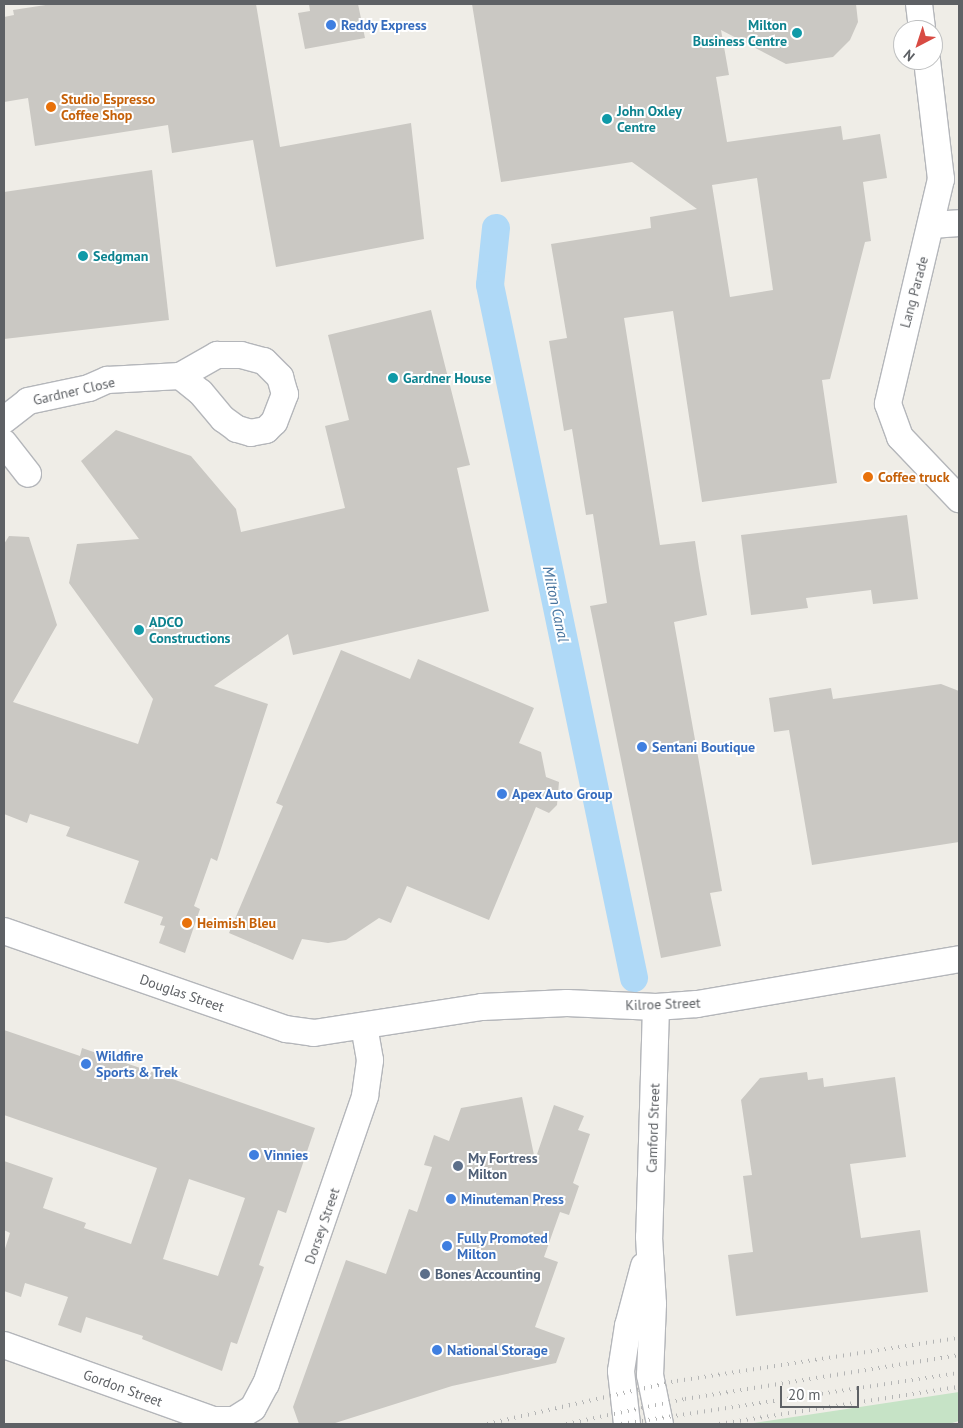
<!DOCTYPE html>
<html>
<head>
<meta charset="utf-8">
<style>
  body { margin:0 }
  #map { position:relative; width:963px; height:1428px; overflow:hidden; background:#efede7; font-family:"PT Sans",sans-serif }
  div>[style] { position:absolute }
  .green>* { inset:0; background:#c6e3c6 }
  .canal>* { height:28px; margin:-14px; padding:0 14px; transform-origin:14px; border-radius:14px; background:#afd9f7 }
  .building>* { inset:0; background:#cac8c3 }
  .roads { filter:drop-shadow(1px 0 #b4b6ba) drop-shadow(-1px 0 #b4b6ba) drop-shadow(0 1px #b4b6ba) drop-shadow(0 -1px #b4b6ba) }
  .street>* { height:26px; margin:-13px; padding:0 13px; transform-origin:13px; border-radius:13px; background:#fff }
  .rail>* { height:4px; margin-top:-2px; transform-origin:0; background:repeating-linear-gradient(90deg,#b4b5b5 0 1px,transparent 0 7px) }
  .dots>* { width:14px; height:14px; translate:-50% -50%; box-sizing:border-box; border:2px solid #fff; border-radius:50% }
  span { translate:-50% -50%; white-space:nowrap; text-align:center; line-height:1.15; -webkit-text-stroke:4px #fff; paint-order:stroke }
  .shop-label { font-size:14px; color:#366cbe; font-weight:700 }
  .left { translate:0 -50%; text-align:left }
  .culture-label { font-size:14px; color:#0d838f; font-weight:700 }
  .right { translate:-100% -50%; text-align:right }
  .food-label { font-size:14px; color:#c56008; font-weight:700 }
  .street-label { font-size:14px; color:#5e6165 }
  .service-label { font-size:14px; color:#4e5e75; font-weight:700 }
  .water-label { font-size:15px; color:#49759f; font-style:italic }
  .frame { position:absolute; inset:0; border:5px solid #5e6165; pointer-events:none }
  .north { position:absolute; left:893px; top:20px; width:50px; height:50px; box-sizing:border-box; background:#fff; border:1px solid #bfc0c1; border-radius:50%; rotate:220deg; font-size:14px; font-weight:700; line-height:20px; text-align:center; color:#5e6165 }
  .north::after { content:''; display:block; margin:auto; width:18px; height:22px; background:#d84b43; clip-path:polygon(50% 0,100% 100%,50% 72%,0 100%) }
  .scale { position:absolute; left:780px; top:1386px; width:79px; height:22px; box-sizing:border-box; border:2px solid #5e6165; border-top:0; padding-left:6px; font-size:15px; line-height:18px; white-space:nowrap; color:#5e6165; -webkit-text-stroke:4px #fff; paint-order:stroke }
</style>
</head>
<body>
<div id="map">
  <div class="green">
    <i style="clip-path:polygon(959px 1392px,959px 1421px,949px 1424px,747px 1424px)"></i>
  </div>
  <div class="canal">
    <i style="left:496px;top:228px;width:57px;rotate:96deg"></i>
    <i style="left:490px;top:285px;width:708px;rotate:78.26deg"></i>
  </div>
  <div class="building">
    <i style="clip-path:polygon(52px 4px,256px 4px,280px 147px,411px 123px,424px 239px,276px 267px,253px 140px,172px 153px,168px 125px,35px 146px,28px 98px,4px 102px,4px 17px,14px 15px,13px 10px)"></i>
    <i style="clip-path:polygon(309px 4px,358px 4px,365px 38px,305px 49px,298px 13px,310px 11px)"></i>
    <i style="clip-path:polygon(evenodd,472px 4px,856px 4px,858px 22px,850px 40px,833px 57px,786px 64px,721px 30px,729px 75px,716px 77px,727px 142px,841px 126px,843px 140px,880px 134px,887px 178px,863px 182px,871px 241px,865px 242px,830px 379px,822px 380px,837px 483px,702px 502px,673px 311px,624px 318px,660px 545px,695px 541px,699px 568px,707px 615px,674px 622px,722px 891px,710px 893px,721px 946px,661px 958px,590px 606px,607px 603px,593px 514px,586px 515px,572px 429px,564px 431px,549px 341px,567px 338px,551px 244px,651px 228px,650px 217px,697px 209px,632px 162px,501px 182px,472px 4px,757px 178px,773px 290px,730px 297px,712px 185px,757px 178px)"></i>
    <i style="clip-path:polygon(152px 170px,169px 320px,4px 339px,4px 192px)"></i>
    <i style="clip-path:polygon(431px 310px,470px 465px,457px 468px,489px 611px,293px 655px,288px 634px,214px 686px,268px 704px,217px 861px,211px 858px,194px 906px,200px 909px,185px 953px,159px 943px,165px 926px,160px 925px,163px 917px,124px 903px,139px 861px,66px 836px,70px 827px,30px 814px,27px 823px,4px 814px,4px 544px,9px 536px,29px 537px,57px 625px,13px 702px,138px 744px,153px 699px,69px 583px,77px 544px,139px 539px,81px 461px,116px 430px,191px 456px,236px 509px,241px 532px,345px 508px,325px 426px,349px 420px,328px 335px)"></i>
    <i style="clip-path:polygon(907px 515px,918px 599px,873px 604px,871px 590px,806px 598px,808px 608px,751px 615px,741px 535px)"></i>
    <i style="clip-path:polygon(341px 650px,410px 679px,418px 659px,534px 708px,519px 743px,541px 752px,546px 777px,559px 782px,557px 805px,549px 813px,536px 807px,489px 920px,407px 886px,391px 923px,379px 918px,346px 940px,328px 943px,302px 939px,293px 960px,229px 933px,283px 806px,276px 803px)"></i>
    <i style="clip-path:polygon(941px 684px,959px 691px,959px 842px,812px 865px,789px 730px,774px 732px,769px 698px,831px 688px,833px 699px)"></i>
    <i style="clip-path:polygon(evenodd,4px 1030px,80px 1056px,82px 1048px,315px 1128px,286px 1213px,278px 1210px,259px 1265px,264px 1267px,237px 1344px,231px 1342px,222px 1371px,142px 1339px,143px 1336px,86px 1317px,81px 1333px,58px 1325px,68px 1297px,25px 1283px,21px 1297px,4px 1291px,4px 1252px,10px 1233px,4px 1230px,4px 1161px,53px 1178px,43px 1208px,86px 1223px,84px 1228px,131px 1244px,157px 1168px,4px 1115px,4px 1030px,189px 1179px,245px 1198px,218px 1276px,163px 1259px,189px 1179px)"></i>
    <i style="clip-path:polygon(807px 1072px,808px 1080px,823px 1078px,824px 1087px,895px 1077px,906px 1157px,850px 1164px,861px 1238px,920px 1230px,928px 1292px,736px 1316px,728px 1255px,753px 1252px,743px 1176px,752px 1175px,741px 1100px,760px 1078px)"></i>
    <i style="clip-path:polygon(522px 1097px,535px 1160px,554px 1105px,584px 1116px,578px 1130px,590px 1134px,573px 1183px,579px 1186px,569px 1215px,560px 1212px,544px 1257px,558px 1262px,535px 1327px,565px 1338px,556px 1363px,452px 1386px,332px 1424px,299px 1424px,293px 1407px,346px 1260px,386px 1274px,409px 1209px,417px 1212px,432px 1167px,424px 1165px,434px 1135px,449px 1141px,461px 1108px)"></i>
  </div>
  <div class="roads">
    <div class="street">
      <i style="left:919px;top:4px;width:26px;rotate:83deg"></i>
      <i style="left:927px;top:60px;width:120px;rotate:83.3deg"></i>
      <i style="left:941px;top:179px;width:231px;rotate:103.3deg"></i>
      <i style="left:888px;top:404px;width:35px;rotate:70deg"></i>
      <i style="left:900px;top:437px;width:86px;rotate:46.4deg"></i>
      <i style="left:932px;top:225px;width:27px;rotate:-4deg"></i>
      <i style="left:4px;top:420px;width:31px;rotate:-38deg"></i>
      <i style="left:28px;top:401px;width:62px;rotate:-12deg"></i>
      <i style="left:89px;top:388px;width:20px;rotate:-24deg"></i>
      <i style="left:107px;top:380px;width:73px;rotate:-3.1deg"></i>
      <i style="left:180px;top:376px;width:43px;rotate:-29.6deg"></i>
      <i style="left:217px;top:355px;width:24px"></i>
      <i style="left:241px;top:355px;width:24px;rotate:15deg"></i>
      <i style="left:264px;top:361px;width:23px;rotate:45deg"></i>
      <i style="left:280px;top:377px;width:18px;rotate:74deg"></i>
      <i style="left:285px;top:394px;width:30px;rotate:111deg"></i>
      <i style="left:274px;top:422px;width:11px;rotate:135deg"></i>
      <i style="left:266px;top:430px;width:15px;rotate:169deg"></i>
      <i style="left:251px;top:433px;width:15px;rotate:-164deg"></i>
      <i style="left:237px;top:429px;width:17px;rotate:-144deg"></i>
      <i style="left:223px;top:419px;width:35px;rotate:-130deg"></i>
      <i style="left:200px;top:392px;width:26px;rotate:-141deg"></i>
      <i style="left:4px;top:443px;width:39px;rotate:52deg"></i>
      <i style="left:4px;top:931px;width:299px;rotate:19.2deg"></i>
      <i style="left:286px;top:1029px;width:28px;rotate:8deg"></i>
      <i style="left:314px;top:1033px;width:170px;rotate:-8.8deg"></i>
      <i style="left:482px;top:1007px;width:85px;rotate:-2.7deg"></i>
      <i style="left:567px;top:1003px;width:89px;rotate:2.6deg"></i>
      <i style="left:656px;top:1007px;width:41px;rotate:-4.2deg"></i>
      <i style="left:697px;top:1004px;width:266px;rotate:-9.7deg"></i>
      <i style="left:656px;top:1007px;width:230px;rotate:91.7deg"></i>
      <i style="left:649px;top:1237px;width:67px;rotate:86.6deg"></i>
      <i style="left:653px;top:1304px;width:71px;rotate:92.4deg"></i>
      <i style="left:650px;top:1375px;width:50px;rotate:78.5deg"></i>
      <i style="left:4px;top:1345px;width:223px;rotate:19.7deg"></i>
      <i style="left:214px;top:1420px;width:20px"></i>
      <i style="left:234px;top:1420px;width:22px;rotate:-32deg"></i>
      <i style="left:253px;top:1408px;width:27px;rotate:-62deg"></i>
      <i style="left:266px;top:1384px;width:305px;rotate:-71deg"></i>
      <i style="left:365px;top:1096px;width:36px;rotate:-82deg"></i>
      <i style="left:370px;top:1060px;width:34px;rotate:-100deg"></i>
      <i style="left:627px;top:1424px;width:53px;rotate:-96.5deg"></i>
      <i style="left:621px;top:1371px;width:46px;rotate:-81.2deg"></i>
      <i style="left:628px;top:1326px;width:62px;rotate:-75.1deg"></i>
    </div>
  </div>
  <div class="rail">
    <i style="left:487px;top:1424px;width:195px;rotate:-12.8deg"></i>
    <i style="left:677px;top:1381px;width:285px;rotate:-8.7deg"></i>
    <i style="left:566px;top:1424px;width:122px;rotate:-11.9deg"></i>
    <i style="left:685px;top:1399px;width:278px;rotate:-9.1deg"></i>
    <i style="left:621px;top:1424px;width:342px;rotate:-8.6deg"></i>
    <i style="left:719px;top:1424px;width:243px;rotate:-8.8deg"></i>
  </div>
  <div class="dots">
    <i style="left:331px;top:25px;background:#3f7fe0"></i>
    <i style="left:797px;top:33px;background:#0f9aa8"></i>
    <i style="left:51px;top:107px;background:#e8710a"></i>
    <i style="left:607px;top:119px;background:#0f9aa8"></i>
    <i style="left:83px;top:256px;background:#0f9aa8"></i>
    <i style="left:393px;top:378px;background:#0f9aa8"></i>
    <i style="left:868px;top:477px;background:#e8710a"></i>
    <i style="left:139px;top:630px;background:#0f9aa8"></i>
    <i style="left:642px;top:747px;background:#3f7fe0"></i>
    <i style="left:502px;top:794px;background:#3f7fe0"></i>
    <i style="left:187px;top:923px;background:#e8710a"></i>
    <i style="left:86px;top:1064px;background:#3f7fe0"></i>
    <i style="left:254px;top:1155px;background:#3f7fe0"></i>
    <i style="left:458px;top:1166px;background:#5c6f8a"></i>
    <i style="left:451px;top:1199px;background:#3f7fe0"></i>
    <i style="left:447px;top:1246px;background:#3f7fe0"></i>
    <i style="left:425px;top:1274px;background:#5c6f8a"></i>
    <i style="left:437px;top:1350px;background:#3f7fe0"></i>
  </div>
  <div class="shop-label">
    <span class="left" style="left:341px;top:25px">Reddy Express</span>
    <span class="left" style="left:652px;top:747px">Sentani Boutique</span>
    <span class="left" style="left:512px;top:794px">Apex Auto Group</span>
    <span class="left" style="left:96px;top:1064px">Wildfire<br>Sports &amp; Trek</span>
    <span class="left" style="left:264px;top:1155px">Vinnies</span>
    <span class="left" style="left:461px;top:1199px">Minuteman Press</span>
    <span class="left" style="left:457px;top:1246px">Fully Promoted<br>Milton</span>
    <span class="left" style="left:447px;top:1350px">National Storage</span>
  </div>
  <div class="culture-label">
    <span class="right" style="left:787px;top:33px">Milton<br>Business Centre</span>
    <span class="left" style="left:617px;top:119px">John Oxley<br>Centre</span>
    <span class="left" style="left:93px;top:256px">Sedgman</span>
    <span class="left" style="left:403px;top:378px">Gardner House</span>
    <span class="left" style="left:149px;top:630px">ADCO<br>Constructions</span>
  </div>
  <div class="food-label">
    <span class="left" style="left:61px;top:107px">Studio Espresso<br>Coffee Shop</span>
    <span class="left" style="left:878px;top:477px">Coffee truck</span>
    <span class="left" style="left:197px;top:923px">Heimish Bleu</span>
  </div>
  <div class="street-label">
    <span style="left:914px;top:292px;rotate:-75deg">Lang Parade</span>
    <span style="left:74px;top:391px;rotate:-13deg">Gardner Close</span>
    <span style="left:182px;top:993px;rotate:19deg">Douglas Street</span>
    <span style="left:663px;top:1004px;rotate:-2deg">Kilroe Street</span>
    <span style="left:653px;top:1128px;rotate:-88deg">Camford Street</span>
    <span style="left:322px;top:1226px;rotate:-71deg">Dorsey Street</span>
    <span style="left:123px;top:1388px;rotate:20deg">Gordon Street</span>
  </div>
  <div class="service-label">
    <span class="left" style="left:468px;top:1166px">My Fortress<br>Milton</span>
    <span class="left" style="left:435px;top:1274px">Bones Accounting</span>
  </div>
  <div class="water-label">
    <span style="left:556px;top:604px;rotate:78deg">Milton Canal</span>
  </div>
  <div class="frame"></div>
  <div class="north">N</div>
  <div class="scale">20 m</div>
</div>
</body>
</html>
